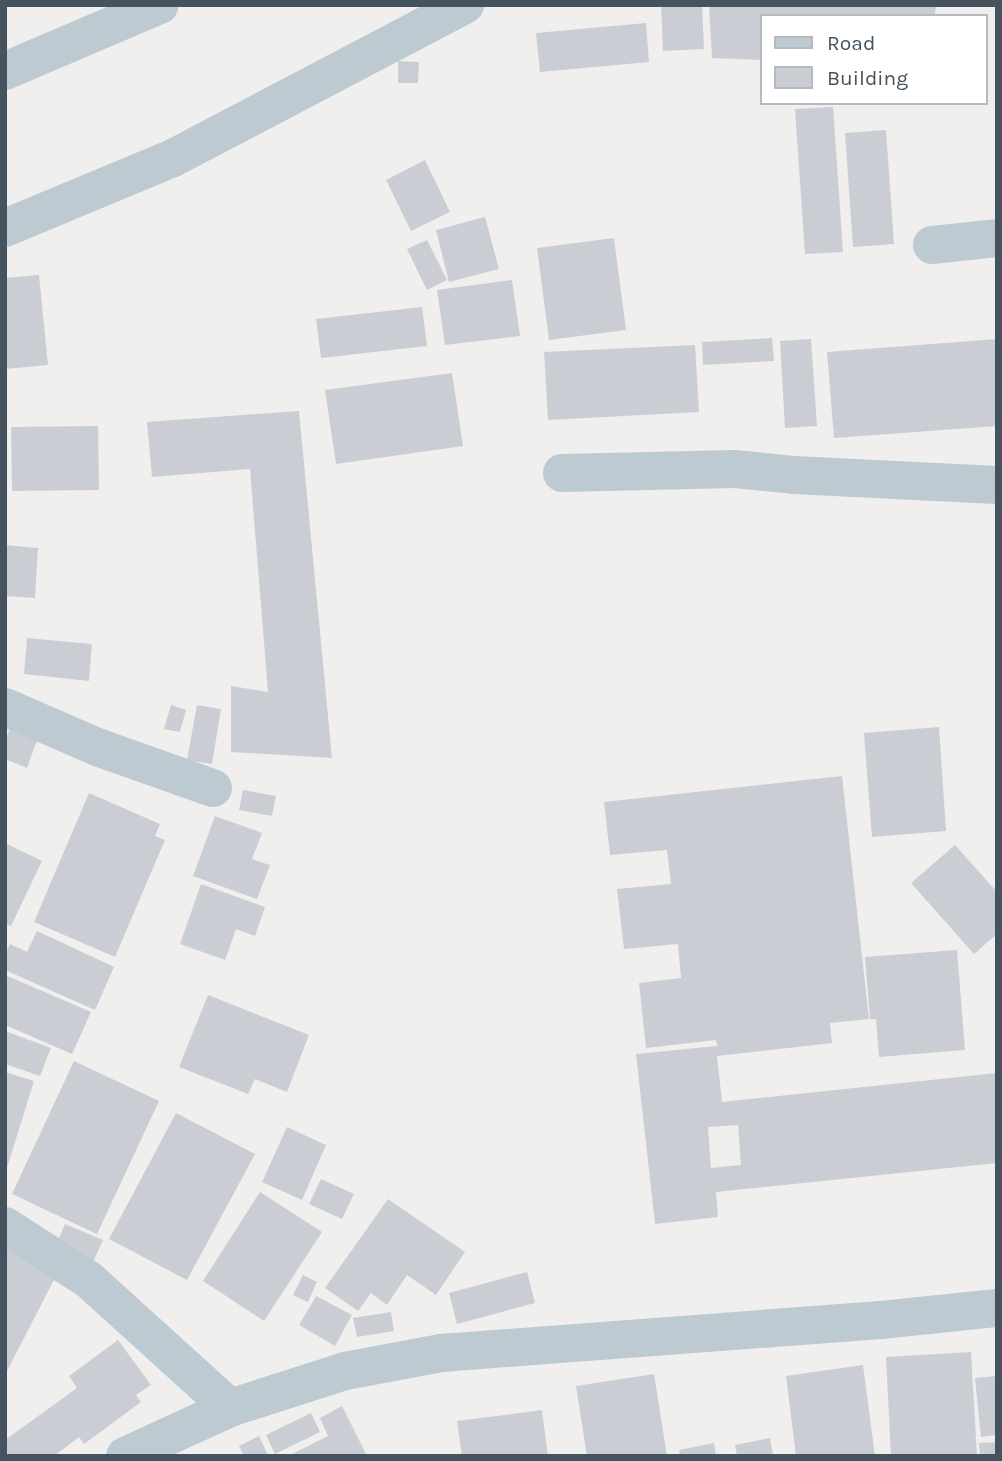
<!DOCTYPE html>
<html>
<head>
<meta charset="utf-8">
<style>
  body { margin:0 }
  #map { position:relative; width:1002px; height:1461px; overflow:hidden; background:#f1eeee; font-family:Karla,sans-serif }
  div>[style] { position:absolute }
  .building>* { inset:0; background:#caced4 }
  .minor>* { height:38px; margin:-19px; padding:0 19px; transform-origin:19px; border-radius:19px; background:#bdcad2 }
  span { translate:-50% -50%; white-space:nowrap; text-align:center; line-height:1.15; -webkit-text-stroke:6px #fff; paint-order:stroke }
  .frame { position:absolute; inset:0; border:7px solid #44535e; pointer-events:none }
  .legend { position:absolute; left:760px; top:14px; width:228px; height:91px; box-sizing:border-box; background:#fff; border:2px solid #b4babf; margin:0; padding:9px 12px; list-style:none; font-size:21px; color:#44535e }
  .legend li { display:flex; align-items:center; gap:14px; height:35px }
  .legend b { width:35px; border:2px solid #b4babf }
</style>
</head>
<body>
<div id="map">
  <div class="building">
    <i style="clip-path:polygon(661px 5px,702px 5px,704px 49px,663px 51px)"></i>
    <i style="clip-path:polygon(709px 5px,936px 5px,935px 16px,762px 16px,762px 60px,712px 58px)"></i>
    <i style="clip-path:polygon(646px 23px,649px 62px,540px 72px,536px 33px)"></i>
    <i style="clip-path:polygon(398px 61px,419px 62px,418px 83px,398px 83px)"></i>
    <i style="clip-path:polygon(833px 107px,843px 252px,805px 254px,795px 109px)"></i>
    <i style="clip-path:polygon(886px 130px,894px 244px,853px 247px,845px 133px)"></i>
    <i style="clip-path:polygon(425px 160px,450px 212px,411px 231px,386px 180px)"></i>
    <i style="clip-path:polygon(485px 217px,499px 269px,449px 282px,436px 230px)"></i>
    <i style="clip-path:polygon(614px 238px,626px 330px,549px 340px,537px 248px)"></i>
    <i style="clip-path:polygon(427px 240px,447px 280px,427px 290px,407px 249px)"></i>
    <i style="clip-path:polygon(39px 275px,48px 365px,5px 369px,5px 278px)"></i>
    <i style="clip-path:polygon(512px 280px,520px 336px,445px 345px,437px 290px)"></i>
    <i style="clip-path:polygon(422px 307px,427px 346px,321px 358px,316px 319px)"></i>
    <i style="clip-path:polygon(772px 338px,774px 361px,703px 365px,702px 342px)"></i>
    <i style="clip-path:polygon(811px 339px,817px 426px,785px 428px,780px 341px)"></i>
    <i style="clip-path:polygon(997px 339px,997px 426px,834px 438px,827px 352px)"></i>
    <i style="clip-path:polygon(695px 345px,699px 412px,548px 420px,544px 352px)"></i>
    <i style="clip-path:polygon(452px 373px,463px 446px,336px 464px,325px 390px)"></i>
    <i style="clip-path:polygon(299px 411px,332px 758px,231px 752px,231px 686px,268px 692px,250px 469px,152px 477px,147px 422px)"></i>
    <i style="clip-path:polygon(98px 426px,99px 490px,12px 491px,11px 427px)"></i>
    <i style="clip-path:polygon(5px 545px,38px 548px,35px 598px,5px 596px)"></i>
    <i style="clip-path:polygon(27px 638px,92px 644px,89px 681px,24px 674px)"></i>
    <i style="clip-path:polygon(171px 705px,186px 710px,180px 732px,164px 729px)"></i>
    <i style="clip-path:polygon(197px 705px,221px 709px,212px 764px,187px 760px)"></i>
    <i style="clip-path:polygon(12px 724px,39px 735px,27px 768px,5px 759px,5px 740px)"></i>
    <i style="clip-path:polygon(939px 727px,946px 831px,872px 837px,864px 733px)"></i>
    <i style="clip-path:polygon(evenodd,842px 776px,869px 1019px,830px 1023px,832px 1043px,717px 1056px,722px 1102px,997px 1073px,997px 1163px,716px 1192px,718px 1217px,655px 1224px,636px 1054px,717px 1046px,716px 1040px,646px 1048px,639px 983px,681px 978px,678px 944px,624px 949px,617px 889px,671px 884px,667px 850px,610px 855px,604px 802px,842px 776px,738px 1125px,741px 1165px,711px 1168px,708px 1127px,738px 1125px)"></i>
    <i style="clip-path:polygon(243px 790px,276px 796px,272px 816px,239px 810px)"></i>
    <i style="clip-path:polygon(89px 793px,160px 824px,155px 836px,165px 840px,115px 957px,34px 922px)"></i>
    <i style="clip-path:polygon(215px 816px,262px 833px,252px 859px,270px 865px,257px 899px,193px 876px)"></i>
    <i style="clip-path:polygon(5px 843px,42px 861px,11px 926px,5px 924px)"></i>
    <i style="clip-path:polygon(955px 845px,997px 892px,997px 934px,974px 954px,911px 883px)"></i>
    <i style="clip-path:polygon(201px 884px,265px 907px,255px 936px,236px 929px,225px 960px,180px 944px)"></i>
    <i style="clip-path:polygon(37px 931px,114px 967px,95px 1010px,5px 970px,5px 954px,10px 944px,27px 952px)"></i>
    <i style="clip-path:polygon(957px 950px,965px 1050px,879px 1057px,876px 1019px,870px 1019px,865px 957px)"></i>
    <i style="clip-path:polygon(5px 975px,91px 1012px,72px 1054px,5px 1025px)"></i>
    <i style="clip-path:polygon(208px 995px,309px 1035px,287px 1092px,255px 1079px,248px 1094px,179px 1067px)"></i>
    <i style="clip-path:polygon(5px 1031px,51px 1048px,40px 1076px,5px 1064px)"></i>
    <i style="clip-path:polygon(74px 1061px,159px 1101px,97px 1234px,12px 1194px)"></i>
    <i style="clip-path:polygon(5px 1072px,34px 1081px,6px 1171px,5px 1171px)"></i>
    <i style="clip-path:polygon(176px 1113px,255px 1154px,187px 1280px,109px 1239px)"></i>
    <i style="clip-path:polygon(287px 1127px,326px 1145px,302px 1200px,262px 1182px)"></i>
    <i style="clip-path:polygon(321px 1179px,354px 1194px,342px 1219px,309px 1204px)"></i>
    <i style="clip-path:polygon(260px 1192px,322px 1232px,264px 1321px,203px 1281px)"></i>
    <i style="clip-path:polygon(388px 1199px,465px 1252px,436px 1295px,407px 1275px,387px 1305px,371px 1293px,358px 1311px,325px 1288px)"></i>
    <i style="clip-path:polygon(65px 1224px,103px 1240px,89px 1271px,52px 1254px)"></i>
    <i style="clip-path:polygon(5px 1245px,58px 1272px,5px 1375px)"></i>
    <i style="clip-path:polygon(527px 1272px,535px 1303px,457px 1324px,449px 1293px)"></i>
    <i style="clip-path:polygon(303px 1275px,317px 1282px,308px 1302px,293px 1295px)"></i>
    <i style="clip-path:polygon(316px 1296px,352px 1315px,335px 1346px,299px 1325px)"></i>
    <i style="clip-path:polygon(391px 1312px,394px 1331px,357px 1337px,353px 1318px)"></i>
    <i style="clip-path:polygon(118px 1340px,151px 1385px,136px 1395px,141px 1402px,84px 1444px,79px 1437px,54px 1456px,8px 1456px,5px 1440px,77px 1388px,69px 1376px)"></i>
    <i style="clip-path:polygon(971px 1352px,977px 1456px,891px 1456px,886px 1357px)"></i>
    <i style="clip-path:polygon(863px 1365px,875px 1456px,796px 1456px,786px 1376px)"></i>
    <i style="clip-path:polygon(654px 1374px,667px 1456px,587px 1456px,576px 1386px)"></i>
    <i style="clip-path:polygon(995px 1376px,997px 1435px,981px 1437px,975px 1378px)"></i>
    <i style="clip-path:polygon(342px 1406px,367px 1456px,288px 1456px,328px 1436px,320px 1418px)"></i>
    <i style="clip-path:polygon(542px 1410px,548px 1456px,462px 1456px,457px 1421px)"></i>
    <i style="clip-path:polygon(311px 1413px,320px 1432px,275px 1454px,266px 1435px)"></i>
    <i style="clip-path:polygon(259px 1436px,268px 1455px,244px 1456px,239px 1446px)"></i>
    <i style="clip-path:polygon(770px 1438px,773px 1456px,737px 1456px,735px 1445px)"></i>
    <i style="clip-path:polygon(997px 1442px,997px 1456px,980px 1456px,979px 1443px)"></i>
    <i style="clip-path:polygon(714px 1443px,716px 1456px,680px 1456px,679px 1450px)"></i>
  </div>
  <div class="minor">
    <i style="left:5px;top:71px;width:168px;rotate:-23.1deg"></i>
    <i style="left:5px;top:228px;width:182px;rotate:-22.6deg"></i>
    <i style="left:173px;top:158px;width:330px;rotate:-27.7deg"></i>
    <i style="left:932px;top:245px;width:65px;rotate:-6.1deg"></i>
    <i style="left:562px;top:473px;width:173px;rotate:-1.3deg"></i>
    <i style="left:735px;top:469px;width:59px;rotate:5.8deg"></i>
    <i style="left:794px;top:475px;width:203px;rotate:2.8deg"></i>
    <i style="left:5px;top:707px;width:100px;rotate:23.5deg"></i>
    <i style="left:97px;top:747px;width:123px;rotate:19.5deg"></i>
    <i style="left:5px;top:1226px;width:100px;rotate:32.7deg"></i>
    <i style="left:89px;top:1280px;width:190px;rotate:42.2deg"></i>
    <i style="left:125px;top:1456px;width:115px;rotate:-24.6deg"></i>
    <i style="left:230px;top:1408px;width:121px;rotate:-17.8deg"></i>
    <i style="left:345px;top:1371px;width:98px;rotate:-10.6deg"></i>
    <i style="left:441px;top:1353px;width:441px;rotate:-4.3deg"></i>
    <i style="left:881px;top:1320px;width:117px;rotate:-5.9deg"></i>
  </div>
  <div class="frame"></div>
  <ul class="legend">
  <li><b style="height:9px;background:#bdcad2"></b>Road</li>
  <li><b style="height:19px;background:#caced4"></b>Building</li>
  </ul>
</div>
</body>
</html>
